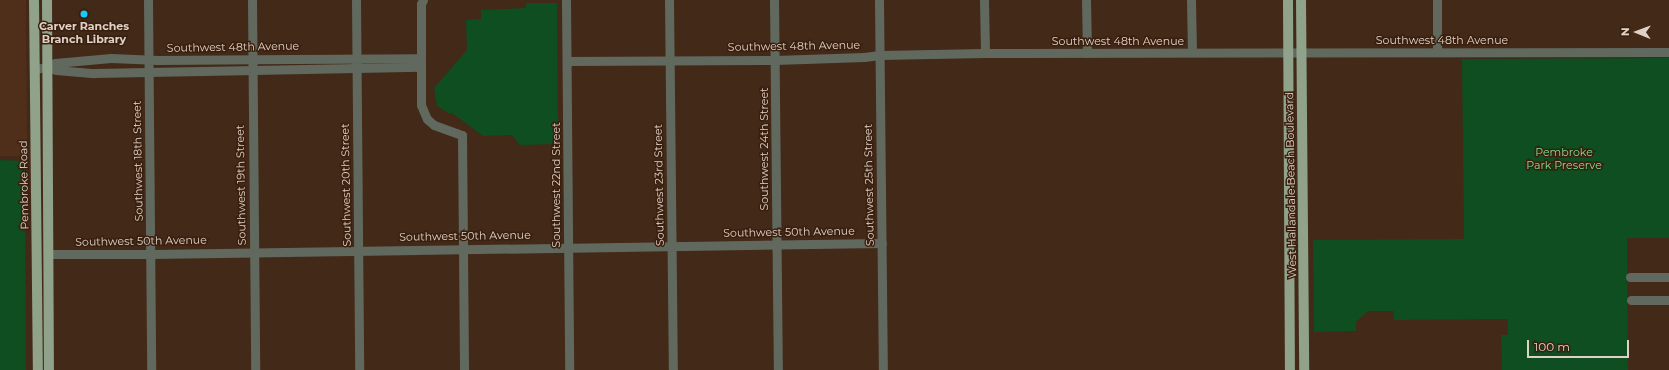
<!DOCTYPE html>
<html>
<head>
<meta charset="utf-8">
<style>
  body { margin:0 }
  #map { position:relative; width:1669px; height:370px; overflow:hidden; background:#432918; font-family:Montserrat,sans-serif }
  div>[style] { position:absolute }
  .built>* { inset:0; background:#4f2f19 }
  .green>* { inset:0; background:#0e4e21 }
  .minor>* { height:9px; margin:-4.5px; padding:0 4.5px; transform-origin:4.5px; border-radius:4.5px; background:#61695e }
  .major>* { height:10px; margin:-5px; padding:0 5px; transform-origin:5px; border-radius:5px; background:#90a28a }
  .dots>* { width:11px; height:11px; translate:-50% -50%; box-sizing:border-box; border:2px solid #381f0e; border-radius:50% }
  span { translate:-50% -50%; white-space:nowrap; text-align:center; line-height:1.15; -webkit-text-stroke:3px #381f0e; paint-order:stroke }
  .poi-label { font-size:11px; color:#e1d0c6; font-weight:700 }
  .street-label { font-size:11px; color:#e1d0c6 }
  .park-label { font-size:11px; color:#80df92 }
  .north { position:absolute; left:1617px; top:12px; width:40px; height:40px; -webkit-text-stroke:3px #381f0e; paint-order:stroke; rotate:271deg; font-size:11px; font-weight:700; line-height:16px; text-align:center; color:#e1d0c6 }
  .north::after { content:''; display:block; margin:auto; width:14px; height:18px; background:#e1d0c6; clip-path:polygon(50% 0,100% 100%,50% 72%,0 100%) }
  .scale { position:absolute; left:1527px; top:340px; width:102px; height:18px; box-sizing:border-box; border:2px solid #e1d0c6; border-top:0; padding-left:5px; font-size:12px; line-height:14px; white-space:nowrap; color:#e1d0c6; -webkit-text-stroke:3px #381f0e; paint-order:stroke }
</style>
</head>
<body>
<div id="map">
  <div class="built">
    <i style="clip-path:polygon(0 0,26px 0,27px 156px,0 156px)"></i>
  </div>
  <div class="green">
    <i style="clip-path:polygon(526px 3px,557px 3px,558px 144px,520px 145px,512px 135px,483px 136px,452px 113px,448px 113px,437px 106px,434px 88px,467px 50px,466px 20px,481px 19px,481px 10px,526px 8px)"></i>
    <i style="clip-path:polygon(1669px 58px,1669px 238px,1627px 238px,1628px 370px,1502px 370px,1501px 335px,1508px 335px,1508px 319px,1394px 320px,1394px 311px,1368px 311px,1356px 322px,1356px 331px,1314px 332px,1313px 240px,1464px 239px,1462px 59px)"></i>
    <i style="clip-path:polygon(0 160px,25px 161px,26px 370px,0 370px)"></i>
  </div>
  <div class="minor">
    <i style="left:148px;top:0;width:370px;rotate:89.5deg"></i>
    <i style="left:252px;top:0;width:370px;rotate:89.5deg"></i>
    <i style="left:356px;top:0;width:370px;rotate:89.5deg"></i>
    <i style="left:423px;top:0;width:4px;rotate:117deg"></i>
    <i style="left:421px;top:4px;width:101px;rotate:90deg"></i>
    <i style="left:421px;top:105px;width:15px;rotate:67deg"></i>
    <i style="left:427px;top:119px;width:9px;rotate:41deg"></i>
    <i style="left:434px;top:125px;width:30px;rotate:20deg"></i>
    <i style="left:462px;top:135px;width:235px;rotate:89.5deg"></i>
    <i style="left:566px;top:0;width:370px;rotate:89.5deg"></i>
    <i style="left:669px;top:0;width:370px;rotate:89.4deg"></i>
    <i style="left:774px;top:0;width:370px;rotate:89.4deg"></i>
    <i style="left:879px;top:0;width:370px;rotate:89.4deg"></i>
    <i style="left:984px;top:0;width:53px;rotate:88.9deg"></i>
    <i style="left:1086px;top:0;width:53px;rotate:88.9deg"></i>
    <i style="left:1191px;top:0;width:52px;rotate:88.9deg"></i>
    <i style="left:1437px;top:52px;width:52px;rotate:-90deg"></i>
    <i style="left:567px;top:61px;width:208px;rotate:-0.3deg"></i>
    <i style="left:775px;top:60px;width:89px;rotate:-1.9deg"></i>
    <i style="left:864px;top:57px;width:16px;rotate:-7deg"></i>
    <i style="left:880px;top:55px;width:105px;rotate:-1.1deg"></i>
    <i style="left:985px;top:53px;width:684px;rotate:-0.08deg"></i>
    <i style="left:47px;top:67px;width:9px;rotate:18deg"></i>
    <i style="left:56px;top:70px;width:38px;rotate:5deg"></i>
    <i style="left:94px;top:73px;width:326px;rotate:-1.1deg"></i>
    <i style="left:35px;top:69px;width:12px;rotate:-9deg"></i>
    <i style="left:47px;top:67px;width:9px;rotate:-27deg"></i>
    <i style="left:55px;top:63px;width:56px;rotate:-5.1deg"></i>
    <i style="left:111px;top:58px;width:47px;rotate:2.4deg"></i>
    <i style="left:158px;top:60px;width:263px;rotate:-0.4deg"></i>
    <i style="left:49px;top:254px;width:102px"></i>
    <i style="left:151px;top:254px;width:731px;rotate:-0.86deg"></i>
    <i style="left:1630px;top:277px;width:39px"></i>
    <i style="left:1631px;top:300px;width:38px"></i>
  </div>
  <div class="major">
    <i style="left:34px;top:0;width:370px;rotate:89.4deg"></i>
    <i style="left:47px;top:0;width:370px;rotate:89.7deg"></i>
    <i style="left:1288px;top:0;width:370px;rotate:89.7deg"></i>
    <i style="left:1301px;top:0;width:370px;rotate:89.5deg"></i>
  </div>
  <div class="dots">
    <i style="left:84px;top:14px;background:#16cafb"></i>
  </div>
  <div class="poi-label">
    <span style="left:84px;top:33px">Carver Ranches<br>Branch Library</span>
  </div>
  <div class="street-label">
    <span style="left:1442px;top:40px">Southwest 48th Avenue</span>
    <span style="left:1118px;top:41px">Southwest 48th Avenue</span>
    <span style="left:794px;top:46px;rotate:-1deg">Southwest 48th Avenue</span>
    <span style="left:233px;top:47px;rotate:-1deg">Southwest 48th Avenue</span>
    <span style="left:764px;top:149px;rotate:-90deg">Southwest 24th Street</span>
    <span style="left:138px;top:161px;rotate:-91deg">Southwest 18th Street</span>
    <span style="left:24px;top:185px;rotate:-91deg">Pembroke Road</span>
    <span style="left:241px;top:185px;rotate:-91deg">Southwest 19th Street</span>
    <span style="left:346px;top:185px;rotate:-91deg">Southwest 20th Street</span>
    <span style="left:556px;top:185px;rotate:-90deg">Southwest 22nd Street</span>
    <span style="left:659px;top:185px;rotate:-91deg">Southwest 23rd Street</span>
    <span style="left:869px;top:185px;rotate:-91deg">Southwest 25th Street</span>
    <span style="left:1291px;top:185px;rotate:-91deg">West Hallandale Beach Boulevard</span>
    <span style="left:789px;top:232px;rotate:-1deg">Southwest 50th Avenue</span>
    <span style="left:465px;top:236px;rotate:-1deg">Southwest 50th Avenue</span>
    <span style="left:141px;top:241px;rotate:-1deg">Southwest 50th Avenue</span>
  </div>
  <div class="park-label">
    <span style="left:1564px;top:159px">Pembroke<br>Park Preserve</span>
  </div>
  <div class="north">N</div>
  <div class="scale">100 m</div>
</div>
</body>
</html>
